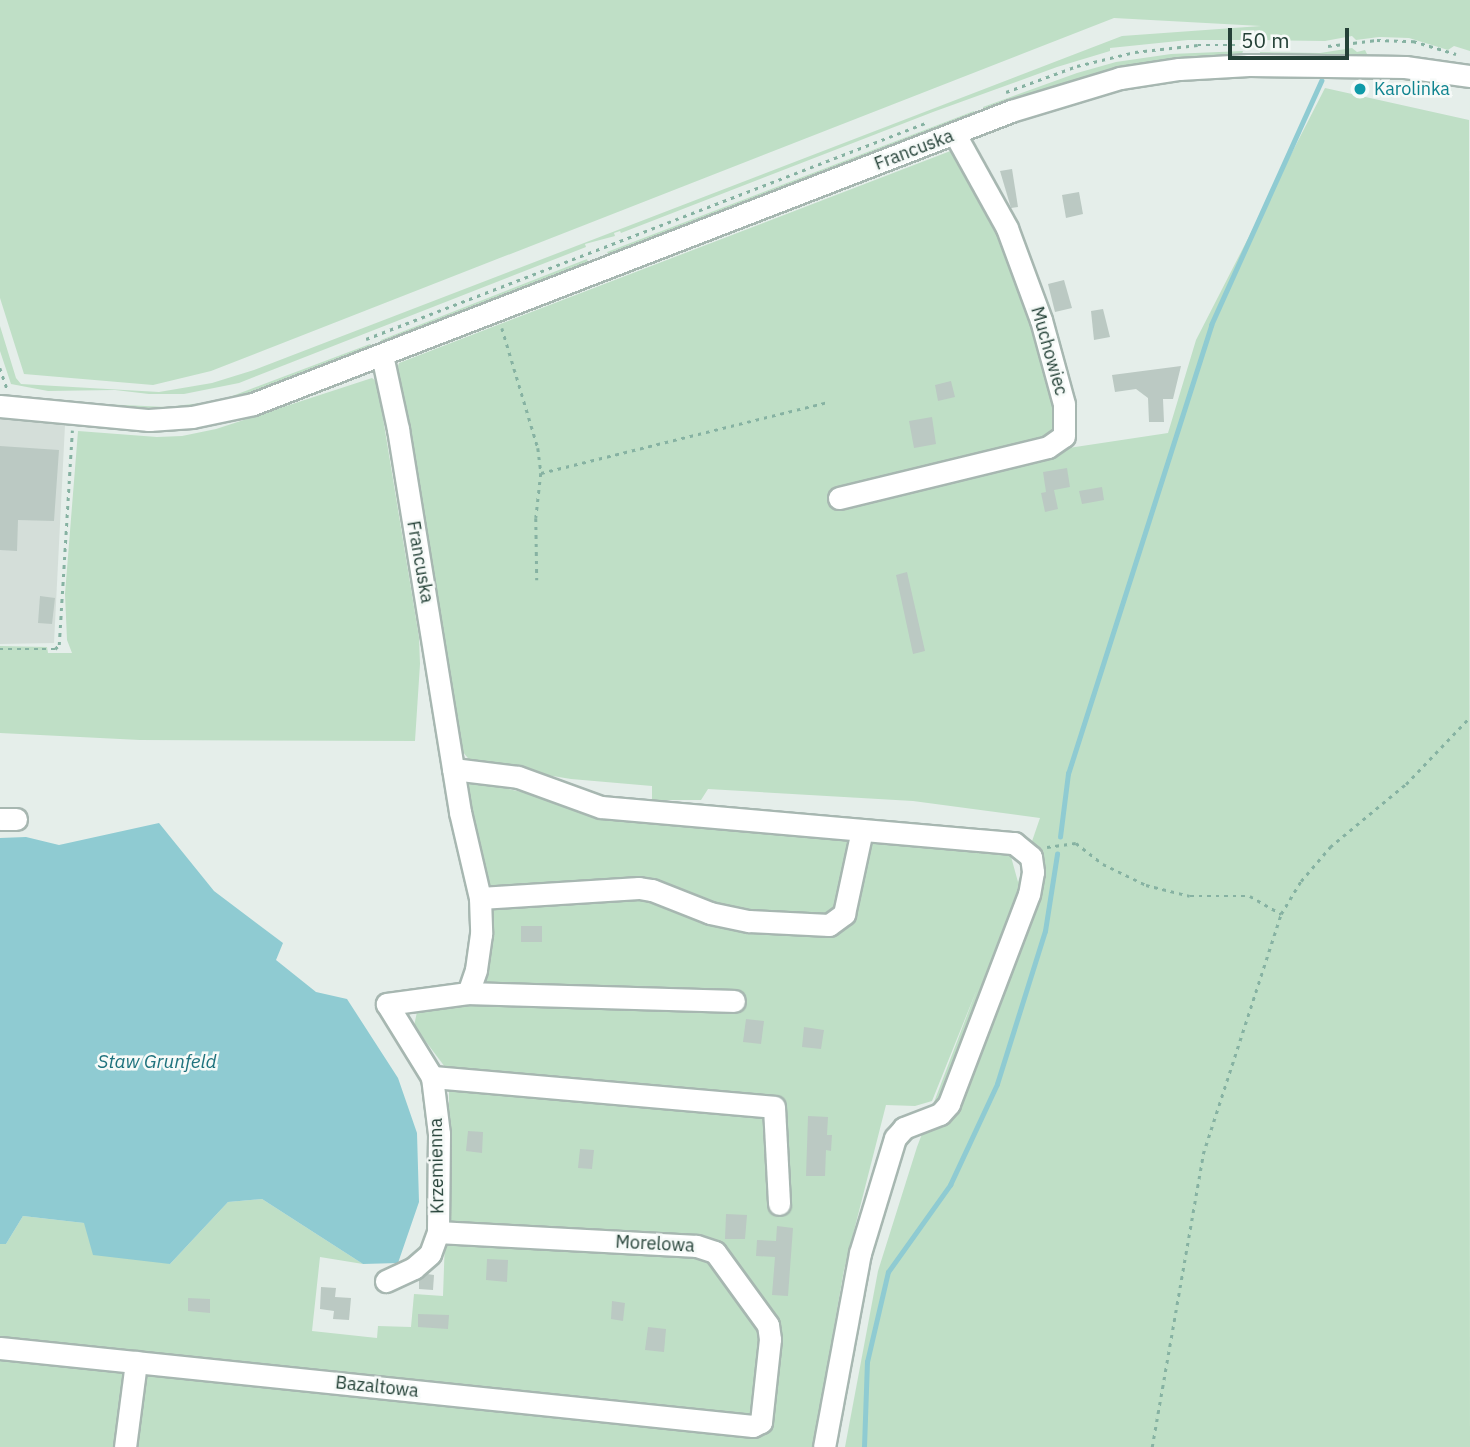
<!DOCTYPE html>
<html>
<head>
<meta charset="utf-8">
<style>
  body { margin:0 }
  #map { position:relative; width:1470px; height:1447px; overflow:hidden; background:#e5eeea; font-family:"IBM Plex Sans",sans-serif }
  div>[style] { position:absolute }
  .built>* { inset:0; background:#d4ded9 }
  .green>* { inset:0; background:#bfdfc6 }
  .water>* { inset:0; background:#8fcbd2 }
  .stream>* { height:4.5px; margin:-2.25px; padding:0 2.25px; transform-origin:2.25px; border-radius:2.25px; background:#8fcbd2 }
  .building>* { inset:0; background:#bbc9c3 }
  .path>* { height:2.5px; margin-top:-1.25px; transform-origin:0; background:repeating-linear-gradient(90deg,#86b2a2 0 3.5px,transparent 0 8.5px) }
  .roads { filter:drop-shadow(2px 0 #a7b7b1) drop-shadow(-2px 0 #a7b7b1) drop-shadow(0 2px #a7b7b1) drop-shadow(0 -2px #a7b7b1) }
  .minor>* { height:21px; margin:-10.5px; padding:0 10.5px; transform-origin:10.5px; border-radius:10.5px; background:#fff }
  .dots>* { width:19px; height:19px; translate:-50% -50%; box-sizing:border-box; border:4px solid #f6faf8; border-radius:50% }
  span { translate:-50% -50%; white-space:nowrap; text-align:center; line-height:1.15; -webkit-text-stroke:5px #f6faf8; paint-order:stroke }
  .culture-label { font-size:18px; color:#0d838f }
  .left { translate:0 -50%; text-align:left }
  .street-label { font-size:18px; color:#244137 }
  .water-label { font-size:19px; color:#1e727d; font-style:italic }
  .scale { position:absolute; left:1228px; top:28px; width:121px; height:32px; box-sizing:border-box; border:4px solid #244137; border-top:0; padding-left:9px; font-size:21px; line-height:24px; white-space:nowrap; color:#244137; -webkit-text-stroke:5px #f6faf8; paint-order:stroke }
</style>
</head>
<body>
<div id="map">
  <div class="built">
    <i style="clip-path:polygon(0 419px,65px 425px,54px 643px,0 644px)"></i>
  </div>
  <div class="green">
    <i style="clip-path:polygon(0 0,1470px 0,1470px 51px,1454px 46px,1448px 50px,1409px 38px,1379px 37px,1356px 40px,1352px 36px,1325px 41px,1260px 40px,1260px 30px,1251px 31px,1250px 40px,1188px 40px,1110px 48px,1110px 51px,1057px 67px,933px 112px,621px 233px,620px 231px,614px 233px,615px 236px,585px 244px,586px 247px,239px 383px,184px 394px,149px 394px,115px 390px,48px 391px,11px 384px,0 351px,0 326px,16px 378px,21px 384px,159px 392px,212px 383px,254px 370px,1122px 36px,1261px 26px,1114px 18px,211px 371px,153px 385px,24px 374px,0 298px)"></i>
    <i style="clip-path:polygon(1352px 48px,1357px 52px,1365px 50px,1368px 56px,1260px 56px,1260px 52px,1320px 53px)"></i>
    <i style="clip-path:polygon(1243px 51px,1241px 57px,1123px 68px,1055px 86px,985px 112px,983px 107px,1077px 73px,1116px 62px,1171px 54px)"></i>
    <i style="clip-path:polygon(1325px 88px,1469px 120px,1470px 1447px,845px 1447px,878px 1271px,917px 1147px,977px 989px,932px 1101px,915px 1106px,886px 1105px,844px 1270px,813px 1447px,134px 1447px,143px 1375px,150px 1371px,761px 1432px,776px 1337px,727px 1252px,448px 1223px,449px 1093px,445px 1067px,414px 1026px,418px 1007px,474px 1004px,484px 983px,489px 889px,462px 779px,550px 798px,614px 817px,872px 843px,1010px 853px,1018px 882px,1040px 818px,913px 801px,708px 789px,701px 800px,652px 800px,652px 786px,571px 779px,472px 763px,462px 751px,396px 372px,399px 363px,953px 150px,1000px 231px,1037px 324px,1059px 429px,1048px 441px,830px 494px,833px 506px,1062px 449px,1168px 433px,1196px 340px)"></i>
    <i style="clip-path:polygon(974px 111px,976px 116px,610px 258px,607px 252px)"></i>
    <i style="clip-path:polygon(587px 259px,589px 266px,382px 346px,381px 340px)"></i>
    <i style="clip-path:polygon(370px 344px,375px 349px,232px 401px,163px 412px,60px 402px,166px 407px,219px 401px)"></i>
    <i style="clip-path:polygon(372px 378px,377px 382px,419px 637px,420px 664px,415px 741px,140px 740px,0 733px,0 646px,47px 647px,48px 653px,72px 653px,67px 640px,65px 594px,78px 431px,157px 437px,182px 436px,216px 429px)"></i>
    <i style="clip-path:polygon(262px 1199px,363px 1264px,320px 1257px,312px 1331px,377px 1338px,378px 1326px,411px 1327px,414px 1294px,443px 1296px,445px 1239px,710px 1257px,762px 1327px,757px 1416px,0 1344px,0 1244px,6px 1244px,23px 1216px,84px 1223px,170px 1264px,228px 1202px)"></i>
    <i style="clip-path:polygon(0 1354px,130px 1368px,119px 1447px,0 1447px)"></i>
  </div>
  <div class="water">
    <i style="clip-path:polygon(159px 823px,214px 891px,283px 943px,276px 960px,316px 992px,347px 999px,398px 1078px,417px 1133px,419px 1202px,398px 1263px,363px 1264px,262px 1199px,228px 1202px,170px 1264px,93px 1255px,84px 1223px,23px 1216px,6px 1244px,0 1244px,0 838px,26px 837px,59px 845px)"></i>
  </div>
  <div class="stream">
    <i style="left:1060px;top:837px;width:64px;rotate:-82.8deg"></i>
    <i style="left:1068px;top:774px;width:471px;rotate:-72.3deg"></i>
    <i style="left:1211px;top:325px;width:268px;rotate:-65.7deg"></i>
    <i style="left:864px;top:1447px;width:85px;rotate:-88deg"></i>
    <i style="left:867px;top:1362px;width:92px;rotate:-76.9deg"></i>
    <i style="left:888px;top:1272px;width:107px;rotate:-54.5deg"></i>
    <i style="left:950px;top:1185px;width:111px;rotate:-65deg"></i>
    <i style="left:997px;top:1084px;width:160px;rotate:-72.6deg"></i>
    <i style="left:1045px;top:931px;width:78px;rotate:-81.1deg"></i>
  </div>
  <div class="building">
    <i style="clip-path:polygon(1012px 169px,1018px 207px,1011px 208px,1000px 171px)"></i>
    <i style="clip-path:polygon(1079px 192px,1083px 214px,1066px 218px,1062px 195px)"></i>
    <i style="clip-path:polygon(1064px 280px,1072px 308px,1055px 312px,1048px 284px)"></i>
    <i style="clip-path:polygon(1103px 309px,1110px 337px,1094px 340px,1091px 311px)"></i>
    <i style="clip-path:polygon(1181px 366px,1173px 399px,1163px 399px,1164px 422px,1149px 422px,1148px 398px,1136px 389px,1115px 392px,1112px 375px)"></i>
    <i style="clip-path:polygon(951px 381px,955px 397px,938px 401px,935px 385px)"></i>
    <i style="clip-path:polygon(932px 417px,936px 444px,914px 448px,909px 421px)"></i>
    <i style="clip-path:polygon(0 446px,59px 450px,54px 521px,18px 520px,17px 551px,0 550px)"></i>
    <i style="clip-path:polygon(1067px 468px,1070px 487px,1054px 490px,1058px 509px,1045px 512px,1041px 493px,1046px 492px,1043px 472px)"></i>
    <i style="clip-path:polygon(1102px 487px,1104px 500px,1082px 504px,1079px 491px)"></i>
    <i style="clip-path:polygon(907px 572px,925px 651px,913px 654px,896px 575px)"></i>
    <i style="clip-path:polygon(40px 596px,55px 598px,52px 624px,38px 623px)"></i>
    <i style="clip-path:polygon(521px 926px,542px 926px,542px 942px,521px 942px)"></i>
    <i style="clip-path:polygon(746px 1019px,764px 1021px,761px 1044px,743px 1042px)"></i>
    <i style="clip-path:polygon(804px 1027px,824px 1030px,821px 1049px,802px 1047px)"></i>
    <i style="clip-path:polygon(808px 1116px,828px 1117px,827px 1135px,832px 1135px,831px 1151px,826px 1150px,825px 1176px,806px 1176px)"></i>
    <i style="clip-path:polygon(468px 1131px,483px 1132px,482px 1153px,466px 1151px)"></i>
    <i style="clip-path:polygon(580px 1149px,594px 1150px,592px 1169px,578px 1168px)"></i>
    <i style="clip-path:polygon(726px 1214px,747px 1215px,745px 1239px,725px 1239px)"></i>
    <i style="clip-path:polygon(777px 1226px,793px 1228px,788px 1296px,772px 1295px,775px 1257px,756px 1256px,757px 1240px,776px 1241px)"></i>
    <i style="clip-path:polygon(487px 1259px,508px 1260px,507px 1282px,486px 1280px)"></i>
    <i style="clip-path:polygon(427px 1274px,434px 1275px,433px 1290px,419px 1289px,419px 1280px)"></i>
    <i style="clip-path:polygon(321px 1287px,336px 1288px,335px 1297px,351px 1298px,349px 1320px,333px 1319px,334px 1311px,320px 1309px)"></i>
    <i style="clip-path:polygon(188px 1298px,210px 1299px,210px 1313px,188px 1311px)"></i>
    <i style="clip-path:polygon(612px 1301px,625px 1303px,623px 1321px,611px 1319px)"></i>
    <i style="clip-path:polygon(418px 1314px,449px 1315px,448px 1329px,418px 1327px)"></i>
    <i style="clip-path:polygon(648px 1327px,666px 1329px,664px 1352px,645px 1350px)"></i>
  </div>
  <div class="path">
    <i style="left:1328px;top:46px;width:49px;rotate:-7deg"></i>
    <i style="left:1377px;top:40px;width:36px;rotate:2deg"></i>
    <i style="left:1413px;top:41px;width:45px;rotate:16.8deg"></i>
    <i style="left:1006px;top:92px;width:76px;rotate:-20.1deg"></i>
    <i style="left:1077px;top:66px;width:60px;rotate:-13.6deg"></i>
    <i style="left:1135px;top:52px;width:63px;rotate:-6.3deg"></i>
    <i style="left:1198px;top:45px;width:53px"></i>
    <i style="left:502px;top:328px;width:125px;rotate:73.3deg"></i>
    <i style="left:538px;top:448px;width:25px;rotate:83deg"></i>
    <i style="left:541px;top:473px;width:45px;rotate:96.3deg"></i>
    <i style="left:536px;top:518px;width:62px;rotate:89.1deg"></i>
    <i style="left:366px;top:339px;width:602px;rotate:-21.11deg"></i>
    <i style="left:0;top:368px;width:21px;rotate:71deg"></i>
    <i style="left:541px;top:473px;width:295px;rotate:-13.9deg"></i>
    <i style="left:0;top:649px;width:55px"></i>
    <i style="left:55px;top:649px;width:6px;rotate:-45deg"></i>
    <i style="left:59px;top:645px;width:215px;rotate:-86.5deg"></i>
    <i style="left:1047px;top:847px;width:29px;rotate:-8deg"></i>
    <i style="left:1076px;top:843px;width:34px;rotate:38deg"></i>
    <i style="left:1103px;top:864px;width:48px;rotate:26deg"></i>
    <i style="left:1146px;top:885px;width:45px;rotate:14deg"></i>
    <i style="left:1190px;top:896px;width:60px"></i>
    <i style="left:1250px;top:896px;width:36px;rotate:30deg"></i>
    <i style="left:1152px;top:1447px;width:297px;rotate:-80.1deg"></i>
    <i style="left:1203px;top:1154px;width:252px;rotate:-72deg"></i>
    <i style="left:1281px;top:914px;width:39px;rotate:-59deg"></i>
    <i style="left:1301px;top:881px;width:45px;rotate:-49.5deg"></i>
    <i style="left:1330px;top:847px;width:99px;rotate:-39.7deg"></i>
    <i style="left:1406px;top:784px;width:93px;rotate:-46.3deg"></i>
  </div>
  <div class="roads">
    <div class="minor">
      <i style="left:382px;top:355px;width:76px;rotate:77.8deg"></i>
      <i style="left:398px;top:429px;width:388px;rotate:80.8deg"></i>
      <i style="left:460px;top:812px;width:88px;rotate:76.9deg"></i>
      <i style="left:480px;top:898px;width:36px;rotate:88deg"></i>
      <i style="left:481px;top:934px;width:36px;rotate:98deg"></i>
      <i style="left:476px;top:970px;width:24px;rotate:109deg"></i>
      <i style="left:468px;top:993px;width:82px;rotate:172.3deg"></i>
      <i style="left:387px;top:1004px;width:86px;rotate:58.3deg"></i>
      <i style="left:432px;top:1077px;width:57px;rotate:83deg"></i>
      <i style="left:439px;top:1134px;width:98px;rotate:90.6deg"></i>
      <i style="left:438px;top:1232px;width:23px;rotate:110deg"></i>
      <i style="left:430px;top:1254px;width:21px;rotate:139deg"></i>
      <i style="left:414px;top:1268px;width:31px;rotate:155deg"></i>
      <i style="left:0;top:406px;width:150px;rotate:5.4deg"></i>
      <i style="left:149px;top:420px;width:43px;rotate:-4deg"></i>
      <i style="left:192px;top:417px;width:62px;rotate:-12deg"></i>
      <i style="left:253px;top:404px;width:813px;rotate:-21.13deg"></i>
      <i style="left:1011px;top:111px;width:114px;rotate:-16.8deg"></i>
      <i style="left:1120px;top:78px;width:60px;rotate:-8.7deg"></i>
      <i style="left:1179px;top:69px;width:70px;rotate:-3.3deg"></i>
      <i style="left:1249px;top:65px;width:156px;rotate:0.7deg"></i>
      <i style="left:1405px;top:67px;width:66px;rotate:7.9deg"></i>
      <i style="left:839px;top:498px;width:215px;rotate:-13.7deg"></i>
      <i style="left:1048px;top:447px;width:19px;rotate:-35deg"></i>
      <i style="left:1064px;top:436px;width:32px;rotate:-90deg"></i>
      <i style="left:1064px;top:404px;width:87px;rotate:-105.3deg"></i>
      <i style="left:1041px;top:320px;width:98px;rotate:-110.3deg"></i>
      <i style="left:1007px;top:228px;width:107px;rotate:-119deg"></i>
      <i style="left:453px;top:769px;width:65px;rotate:7deg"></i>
      <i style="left:518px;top:777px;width:88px;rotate:19.9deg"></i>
      <i style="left:601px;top:807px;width:415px;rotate:5deg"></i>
      <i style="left:1014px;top:843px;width:22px;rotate:39deg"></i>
      <i style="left:1031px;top:857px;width:15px;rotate:82deg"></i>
      <i style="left:1033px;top:872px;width:22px;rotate:100deg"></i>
      <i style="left:1029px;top:894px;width:225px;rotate:110.9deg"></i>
      <i style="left:949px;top:1104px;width:13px;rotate:132deg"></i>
      <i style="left:940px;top:1114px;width:39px;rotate:159deg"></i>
      <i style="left:904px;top:1128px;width:13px;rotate:132deg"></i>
      <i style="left:895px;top:1138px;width:120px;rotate:106.9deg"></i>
      <i style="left:860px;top:1253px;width:197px;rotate:100.5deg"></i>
      <i style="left:0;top:819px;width:16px"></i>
      <i style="left:480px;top:898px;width:159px;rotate:-3.6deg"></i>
      <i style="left:639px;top:888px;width:13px;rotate:9deg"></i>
      <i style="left:652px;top:890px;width:62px;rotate:21.6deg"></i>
      <i style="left:710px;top:913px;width:40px;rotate:12deg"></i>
      <i style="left:749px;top:921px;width:80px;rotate:2.9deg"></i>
      <i style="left:829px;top:925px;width:19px;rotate:-36deg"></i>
      <i style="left:844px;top:914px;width:86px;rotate:-77.9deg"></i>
      <i style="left:468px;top:993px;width:266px;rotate:1.7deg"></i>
      <i style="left:432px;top:1077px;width:343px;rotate:5deg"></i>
      <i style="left:774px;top:1107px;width:97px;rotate:87deg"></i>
      <i style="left:0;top:1348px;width:757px;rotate:5.91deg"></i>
      <i style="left:753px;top:1426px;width:9px;rotate:-27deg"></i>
      <i style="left:761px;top:1422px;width:83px;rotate:-83.8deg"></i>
      <i style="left:770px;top:1339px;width:14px;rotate:-98deg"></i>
      <i style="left:768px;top:1325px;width:90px;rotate:-126deg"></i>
      <i style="left:715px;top:1252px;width:20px;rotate:-162deg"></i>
      <i style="left:696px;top:1246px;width:258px;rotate:-176.9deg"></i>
      <i style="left:125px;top:1447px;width:86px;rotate:-82.6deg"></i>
    </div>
  </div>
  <div class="dots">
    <i style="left:1360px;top:89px;background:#0f9aa8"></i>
  </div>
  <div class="culture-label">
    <span class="left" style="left:1374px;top:89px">Karolinka</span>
  </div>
  <div class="street-label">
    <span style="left:914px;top:150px;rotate:-21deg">Francuska</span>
    <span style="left:1049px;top:351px;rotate:74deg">Muchowiec</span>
    <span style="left:420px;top:562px;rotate:80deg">Francuska</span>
    <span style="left:437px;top:1166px;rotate:-91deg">Krzemienna</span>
    <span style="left:655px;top:1244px;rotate:3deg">Morelowa</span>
    <span style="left:377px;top:1387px;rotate:6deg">Bazaltowa</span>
  </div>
  <div class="water-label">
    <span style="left:157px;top:1062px">Staw Grunfeld</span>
  </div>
  <div class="scale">50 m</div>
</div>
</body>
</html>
